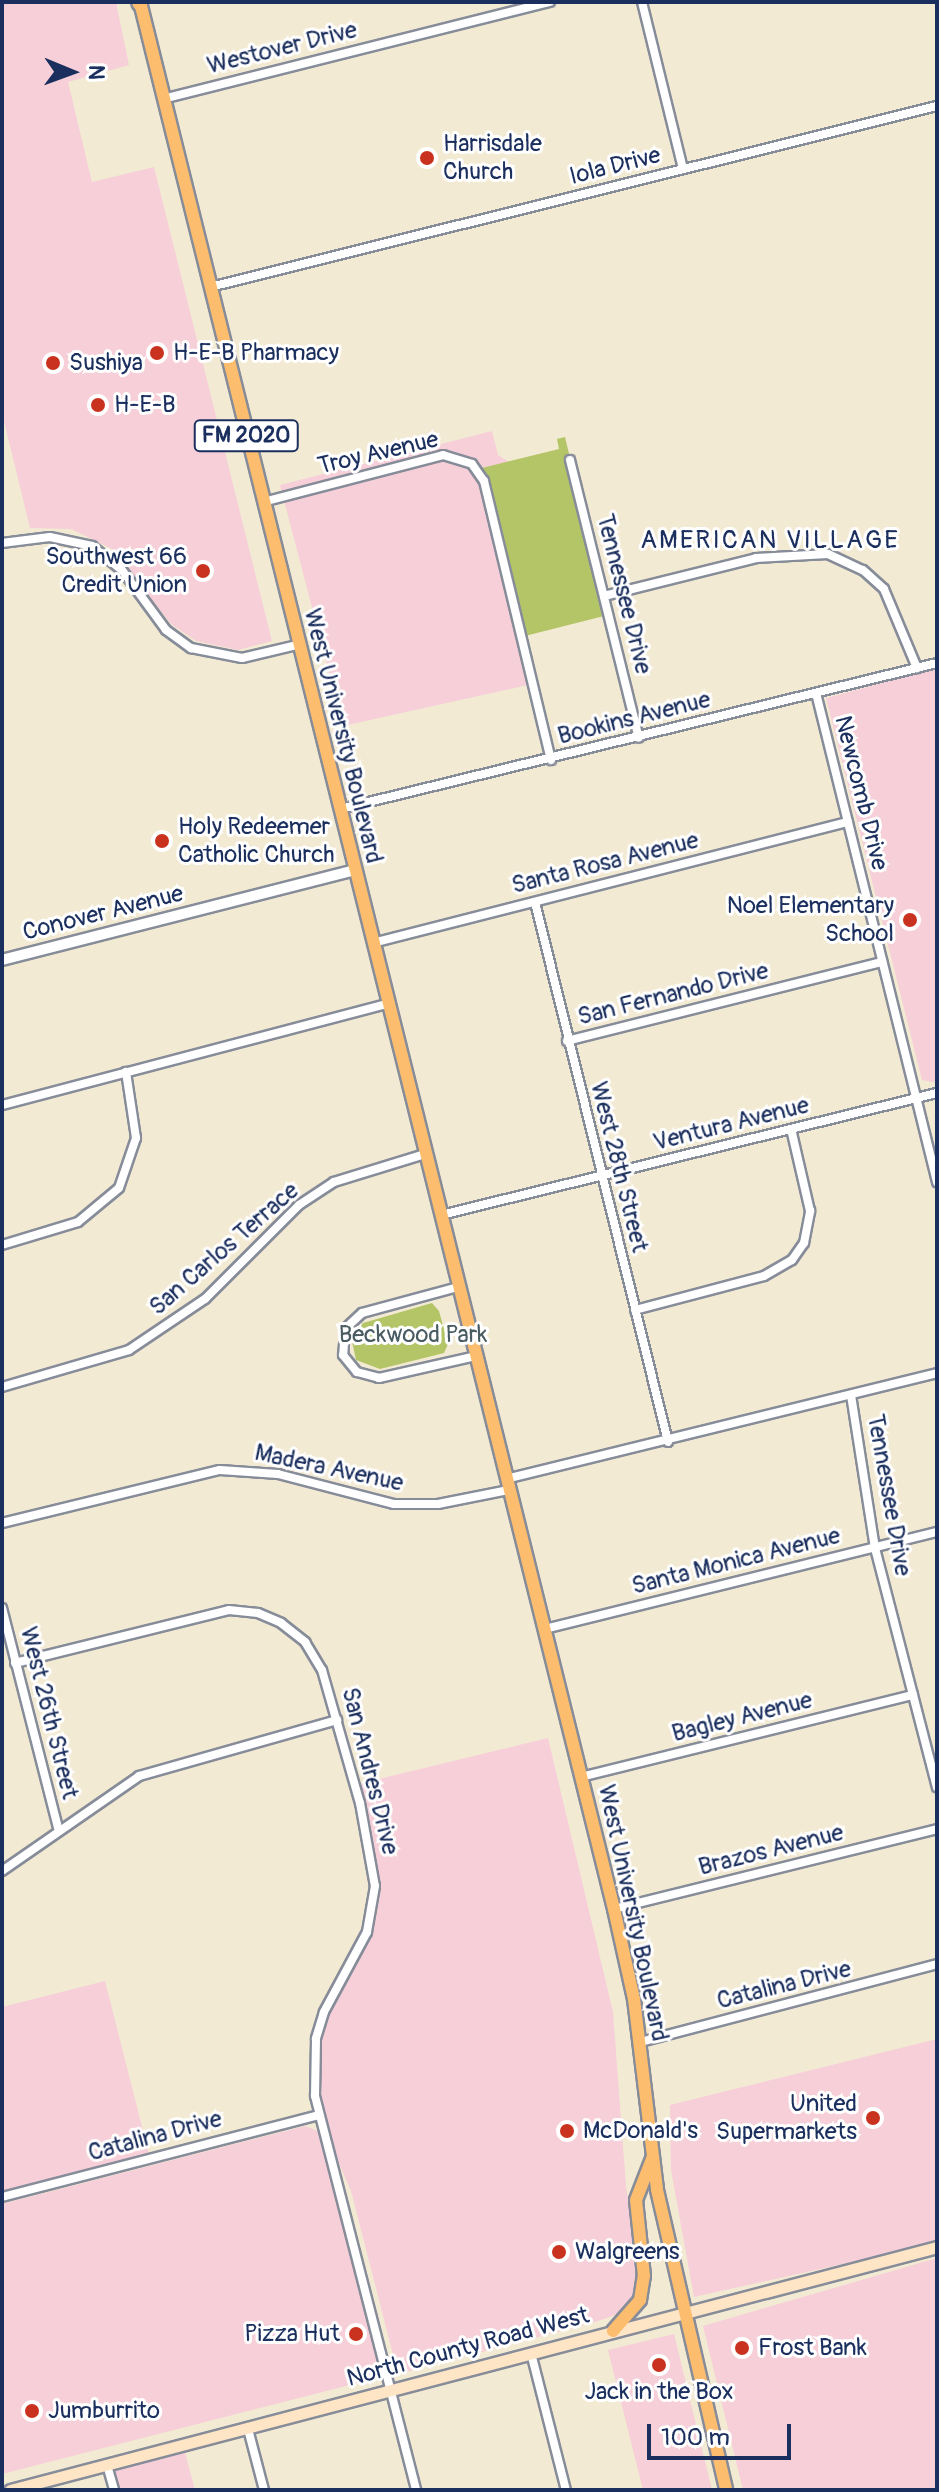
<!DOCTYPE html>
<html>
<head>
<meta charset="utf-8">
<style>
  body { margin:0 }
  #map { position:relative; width:939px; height:2492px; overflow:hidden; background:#f3ead4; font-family:Pangolin,sans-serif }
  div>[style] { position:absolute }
  .built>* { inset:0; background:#f6cfd8 }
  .green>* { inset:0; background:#b4c568 }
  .roads { filter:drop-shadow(2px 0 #878c99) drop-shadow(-2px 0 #878c99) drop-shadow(0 2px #878c99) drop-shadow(0 -2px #878c99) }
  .minor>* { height:8px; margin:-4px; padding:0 4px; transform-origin:4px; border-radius:4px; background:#fff }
  .tertiary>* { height:10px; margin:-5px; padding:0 5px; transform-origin:5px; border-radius:5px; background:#fff }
  .secondary>* { height:11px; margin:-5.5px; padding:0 5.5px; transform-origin:5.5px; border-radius:5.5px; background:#fee5c5 }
  .primary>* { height:12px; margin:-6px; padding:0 6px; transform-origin:6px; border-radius:6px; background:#fcbd6f }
  .trunk>* { height:14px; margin:-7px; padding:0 7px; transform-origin:7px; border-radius:7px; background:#fcbd6f }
  .dots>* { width:22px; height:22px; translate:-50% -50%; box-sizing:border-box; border:4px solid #fff; border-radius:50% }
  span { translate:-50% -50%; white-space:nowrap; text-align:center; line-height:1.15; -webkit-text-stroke:6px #fff; paint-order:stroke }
  .shield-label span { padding:2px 6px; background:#fff; border:2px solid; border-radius:6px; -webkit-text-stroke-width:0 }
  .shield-label { font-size:22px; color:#1b2f5e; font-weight:700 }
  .street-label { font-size:24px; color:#1b2f5e }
  .poi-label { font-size:24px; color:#1b2f5e }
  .left { translate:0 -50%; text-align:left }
  .right { translate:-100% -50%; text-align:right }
  .park-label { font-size:24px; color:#495c61 }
  .neighbourhood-label { font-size:26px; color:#1b2f5e; letter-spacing:2px }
  .frame { position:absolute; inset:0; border:4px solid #1b2f5e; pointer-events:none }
  .north { position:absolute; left:32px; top:32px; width:80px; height:80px; -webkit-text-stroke:6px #fff; paint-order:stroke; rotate:91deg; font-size:22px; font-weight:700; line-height:32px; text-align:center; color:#1b2f5e }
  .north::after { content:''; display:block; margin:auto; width:28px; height:36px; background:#1b2f5e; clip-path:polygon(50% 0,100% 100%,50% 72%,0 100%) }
  .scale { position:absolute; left:647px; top:2424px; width:144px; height:36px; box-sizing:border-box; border:4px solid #1b2f5e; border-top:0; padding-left:10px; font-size:24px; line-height:28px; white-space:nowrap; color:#1b2f5e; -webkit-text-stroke:6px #fff; paint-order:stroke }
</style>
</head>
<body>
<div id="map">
  <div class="built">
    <i style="clip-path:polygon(2px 2px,116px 2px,129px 65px,68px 82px,92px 182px,154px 167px,272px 641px,238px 650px,196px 641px,171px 624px,112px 549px,71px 529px,30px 528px,2px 413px)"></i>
    <i style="clip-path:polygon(492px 431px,498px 455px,509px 462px,479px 469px,533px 684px,343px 726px,280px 485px)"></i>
    <i style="clip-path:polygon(937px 668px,937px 1081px,932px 1082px,922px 1080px,824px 690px,827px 698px)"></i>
    <i style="clip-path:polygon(548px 1738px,613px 2012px,626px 2186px,639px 2273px,635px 2297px,618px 2314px,592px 2323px,398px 2374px,351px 2191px,318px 2115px,317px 2033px,369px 1926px,375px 1900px,354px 1785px)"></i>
    <i style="clip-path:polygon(105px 1981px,150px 2158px,2px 2196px,2px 2007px)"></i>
    <i style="clip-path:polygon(937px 2039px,937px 2243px,694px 2297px,671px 2170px,670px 2105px)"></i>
    <i style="clip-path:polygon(305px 2126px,318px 2131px,381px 2377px,2px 2474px,2px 2204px)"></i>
    <i style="clip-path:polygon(937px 2258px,937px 2490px,743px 2490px,703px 2326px)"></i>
    <i style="clip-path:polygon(674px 2334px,712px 2490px,643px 2490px,608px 2350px)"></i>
    <i style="clip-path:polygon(183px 2445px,195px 2490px,114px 2490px,107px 2465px)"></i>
  </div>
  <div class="green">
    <i style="clip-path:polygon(565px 437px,608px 615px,521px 637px,478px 469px,559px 449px,557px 439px)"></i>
    <i style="clip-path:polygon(432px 1303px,439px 1311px,448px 1344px,444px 1353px,380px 1369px,356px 1360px,351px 1337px,363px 1323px)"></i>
  </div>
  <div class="roads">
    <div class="minor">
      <i style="left:642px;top:2px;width:172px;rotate:76.2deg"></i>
      <i style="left:163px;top:99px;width:399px;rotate:-14.1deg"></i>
      <i style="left:210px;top:287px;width:749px;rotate:-13.98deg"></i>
      <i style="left:570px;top:460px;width:286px;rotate:76.1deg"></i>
      <i style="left:263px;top:502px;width:186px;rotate:-14.6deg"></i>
      <i style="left:443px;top:455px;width:30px;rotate:17deg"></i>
      <i style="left:472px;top:464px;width:21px;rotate:55deg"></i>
      <i style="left:484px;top:481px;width:287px;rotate:76.5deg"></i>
      <i style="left:2px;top:543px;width:48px;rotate:-7.1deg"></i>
      <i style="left:50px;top:537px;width:43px;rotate:12.1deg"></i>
      <i style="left:92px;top:546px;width:38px;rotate:39deg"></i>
      <i style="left:122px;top:570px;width:74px;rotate:53.7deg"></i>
      <i style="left:166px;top:630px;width:31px;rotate:36deg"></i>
      <i style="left:191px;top:648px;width:52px;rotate:11.1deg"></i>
      <i style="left:242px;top:658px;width:57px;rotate:-13.3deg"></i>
      <i style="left:604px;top:596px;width:157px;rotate:-14deg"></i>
      <i style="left:756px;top:558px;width:72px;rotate:-3.2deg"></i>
      <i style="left:828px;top:554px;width:38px;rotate:25deg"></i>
      <i style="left:863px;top:570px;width:28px;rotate:42deg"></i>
      <i style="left:884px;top:589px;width:86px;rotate:67.3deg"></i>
      <i style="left:816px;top:693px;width:504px;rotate:76.1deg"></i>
      <i style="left:340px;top:809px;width:615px;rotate:-13.74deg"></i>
      <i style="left:535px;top:902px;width:556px;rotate:76.16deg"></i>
      <i style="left:373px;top:943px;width:490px;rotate:-14.3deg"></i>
      <i style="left:567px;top:1041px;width:325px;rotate:-14.1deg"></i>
      <i style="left:2px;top:1105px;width:399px;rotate:-14.7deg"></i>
      <i style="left:441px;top:1215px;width:511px;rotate:-13.82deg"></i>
      <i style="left:2px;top:1245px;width:79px;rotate:-16.8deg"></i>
      <i style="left:78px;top:1222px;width:53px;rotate:-39.7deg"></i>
      <i style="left:119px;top:1188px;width:53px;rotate:-71.2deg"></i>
      <i style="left:136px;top:1138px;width:67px;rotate:-98.6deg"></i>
      <i style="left:458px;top:1287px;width:99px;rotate:164.8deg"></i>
      <i style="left:362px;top:1313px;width:23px;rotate:137deg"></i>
      <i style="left:345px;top:1329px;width:26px;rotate:94deg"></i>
      <i style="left:343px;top:1355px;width:22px;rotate:51deg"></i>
      <i style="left:357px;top:1372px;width:23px;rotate:15deg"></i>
      <i style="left:379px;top:1378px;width:99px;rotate:-12.8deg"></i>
      <i style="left:635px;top:1310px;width:133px;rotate:-14.8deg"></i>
      <i style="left:764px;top:1276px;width:32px;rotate:-30deg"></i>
      <i style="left:792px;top:1260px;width:21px;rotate:-55deg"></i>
      <i style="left:804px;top:1243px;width:33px;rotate:-79deg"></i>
      <i style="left:810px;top:1211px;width:84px;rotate:-103deg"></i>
      <i style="left:2px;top:1387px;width:132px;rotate:-16.2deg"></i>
      <i style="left:129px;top:1350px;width:92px;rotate:-33.9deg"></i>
      <i style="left:205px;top:1299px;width:133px;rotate:-45deg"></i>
      <i style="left:299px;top:1205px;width:42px;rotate:-33.3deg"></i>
      <i style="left:334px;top:1182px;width:95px;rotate:-17.1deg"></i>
      <i style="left:851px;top:1395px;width:155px;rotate:81.1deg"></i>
      <i style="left:875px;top:1548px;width:247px;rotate:75.5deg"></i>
      <i style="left:506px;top:1479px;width:444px;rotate:-13.8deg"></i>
      <i style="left:2px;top:1523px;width:224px;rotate:-13.7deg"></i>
      <i style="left:220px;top:1470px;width:58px;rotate:3.9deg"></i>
      <i style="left:278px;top:1474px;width:120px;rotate:14.5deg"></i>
      <i style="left:394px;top:1504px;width:44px"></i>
      <i style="left:438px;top:1504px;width:72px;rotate:-11.2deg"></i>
      <i style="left:2px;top:1608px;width:227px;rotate:75.7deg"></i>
      <i style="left:545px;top:1629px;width:404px;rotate:-13.9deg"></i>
      <i style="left:15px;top:1663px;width:220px;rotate:-13.9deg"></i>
      <i style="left:229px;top:1610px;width:29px;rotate:6deg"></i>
      <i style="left:258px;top:1613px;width:25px;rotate:23deg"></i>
      <i style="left:281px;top:1623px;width:31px;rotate:38deg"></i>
      <i style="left:305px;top:1642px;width:33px;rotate:59deg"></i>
      <i style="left:322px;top:1670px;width:138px;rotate:74.1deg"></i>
      <i style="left:360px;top:1803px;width:84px;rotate:79.8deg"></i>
      <i style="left:375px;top:1886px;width:47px;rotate:99.9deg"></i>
      <i style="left:367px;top:1932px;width:91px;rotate:118.3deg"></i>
      <i style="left:324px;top:2012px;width:28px;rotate:107deg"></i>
      <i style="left:316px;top:2039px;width:57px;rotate:91deg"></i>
      <i style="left:315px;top:2096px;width:407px;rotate:75.6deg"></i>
      <i style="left:581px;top:1777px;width:342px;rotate:-13.9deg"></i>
      <i style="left:2px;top:1871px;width:167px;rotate:-34.7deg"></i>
      <i style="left:139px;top:1776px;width:206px;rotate:-15.8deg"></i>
      <i style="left:614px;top:1909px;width:333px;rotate:-13.9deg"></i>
      <i style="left:640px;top:2042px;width:307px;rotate:-14.7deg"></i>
      <i style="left:2px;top:2197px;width:326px;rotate:-14.5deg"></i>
      <i style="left:531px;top:2353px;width:141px;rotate:75.7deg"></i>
      <i style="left:248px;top:2429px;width:63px;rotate:75.3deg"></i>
      <i style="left:107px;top:2465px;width:26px;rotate:74deg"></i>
    </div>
    <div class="tertiary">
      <i style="left:2px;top:960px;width:363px;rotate:-14.3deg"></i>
    </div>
    <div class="secondary">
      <i style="left:10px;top:2490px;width:958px;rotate:-14.69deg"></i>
    </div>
    <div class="primary">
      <i style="left:140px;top:2px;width:1965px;rotate:76.04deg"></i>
      <i style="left:614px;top:1909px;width:92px;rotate:77.5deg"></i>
      <i style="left:634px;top:1999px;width:192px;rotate:83.1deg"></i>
      <i style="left:657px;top:2190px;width:308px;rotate:77deg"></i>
      <i style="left:613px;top:2331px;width:41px;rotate:-48.9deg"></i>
      <i style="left:640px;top:2300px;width:24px;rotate:-81deg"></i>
      <i style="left:644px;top:2276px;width:76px;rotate:-96deg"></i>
      <i style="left:636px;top:2200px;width:44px;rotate:-68.7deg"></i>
    </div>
    <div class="trunk">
      <i style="left:139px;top:2px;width:2px;rotate:63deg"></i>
    </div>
  </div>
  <div class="dots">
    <i style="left:427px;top:158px;background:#c8321e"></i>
    <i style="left:157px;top:353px;background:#c8321e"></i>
    <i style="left:53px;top:363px;background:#c8321e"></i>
    <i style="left:98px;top:405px;background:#c8321e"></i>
    <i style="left:203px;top:571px;background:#c8321e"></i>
    <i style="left:162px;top:841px;background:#c8321e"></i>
    <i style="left:910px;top:920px;background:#c8321e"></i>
    <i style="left:873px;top:2118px;background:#c8321e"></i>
    <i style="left:567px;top:2131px;background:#c8321e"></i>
    <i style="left:559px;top:2252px;background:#c8321e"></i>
    <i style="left:356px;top:2334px;background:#c8321e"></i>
    <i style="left:742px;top:2348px;background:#c8321e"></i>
    <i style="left:659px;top:2365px;background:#c8321e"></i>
    <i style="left:32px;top:2411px;background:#c8321e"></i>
  </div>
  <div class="shield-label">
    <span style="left:246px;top:436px">FM 2020</span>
  </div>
  <div class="street-label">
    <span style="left:282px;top:48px;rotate:-14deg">Westover Drive</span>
    <span style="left:615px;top:166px;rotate:-14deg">Iola Drive</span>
    <span style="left:378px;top:453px;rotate:-13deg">Troy Avenue</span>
    <span style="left:624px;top:594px;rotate:76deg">Tennessee Drive</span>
    <span style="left:634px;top:718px;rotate:-14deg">Bookins Avenue</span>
    <span style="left:343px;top:736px;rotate:76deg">West University Boulevard</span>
    <span style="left:861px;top:793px;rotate:76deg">Newcomb Drive</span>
    <span style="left:605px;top:863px;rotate:-14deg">Santa Rosa Avenue</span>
    <span style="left:103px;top:913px;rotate:-14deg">Conover Avenue</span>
    <span style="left:673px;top:994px;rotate:-14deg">San Fernando Drive</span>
    <span style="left:731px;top:1124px;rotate:-14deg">Ventura Avenue</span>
    <span style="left:619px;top:1167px;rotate:76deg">West 28th Street</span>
    <span style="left:224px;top:1249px;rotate:-41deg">San Carlos Terrace</span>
    <span style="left:329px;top:1468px;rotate:12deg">Madera Avenue</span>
    <span style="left:889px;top:1495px;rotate:80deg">Tennessee Drive</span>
    <span style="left:736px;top:1561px;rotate:-14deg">Santa Monica Avenue</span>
    <span style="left:49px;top:1713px;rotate:76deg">West 26th Street</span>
    <span style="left:742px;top:1717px;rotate:-14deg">Bagley Avenue</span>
    <span style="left:370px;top:1771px;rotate:76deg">San Andres Drive</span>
    <span style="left:771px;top:1850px;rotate:-14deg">Brazos Avenue</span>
    <span style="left:633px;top:1913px;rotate:78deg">West University Boulevard</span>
    <span style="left:784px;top:1985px;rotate:-14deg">Catalina Drive</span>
    <span style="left:155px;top:2136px;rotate:-15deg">Catalina Drive</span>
    <span style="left:468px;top:2347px;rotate:-15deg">North County Road West</span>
  </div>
  <div class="poi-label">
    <span class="left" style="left:443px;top:158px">Harrisdale<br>Church</span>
    <span class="left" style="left:173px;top:353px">H-E-B Pharmacy</span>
    <span class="left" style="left:69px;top:363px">Sushiya</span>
    <span class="left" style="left:114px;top:405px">H-E-B</span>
    <span class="right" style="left:187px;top:571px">Southwest 66<br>Credit Union</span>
    <span class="left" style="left:178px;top:841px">Holy Redeemer<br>Catholic Church</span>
    <span class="right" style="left:894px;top:920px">Noel Elementary<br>School</span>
    <span class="right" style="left:857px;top:2118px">United<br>Supermarkets</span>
    <span class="left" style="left:583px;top:2131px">McDonald's</span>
    <span class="left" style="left:575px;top:2252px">Walgreens</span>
    <span class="right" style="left:340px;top:2334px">Pizza Hut</span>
    <span class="left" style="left:758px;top:2348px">Frost Bank</span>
    <span style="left:659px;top:2392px">Jack in the Box</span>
    <span class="left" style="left:48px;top:2411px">Jumburrito</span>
  </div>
  <div class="park-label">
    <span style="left:413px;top:1335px">Beckwood Park</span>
  </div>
  <div class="neighbourhood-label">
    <span style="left:770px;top:541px">AMERICAN VILLAGE</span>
  </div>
  <div class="frame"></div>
  <div class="north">N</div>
  <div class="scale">100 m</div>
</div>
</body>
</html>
